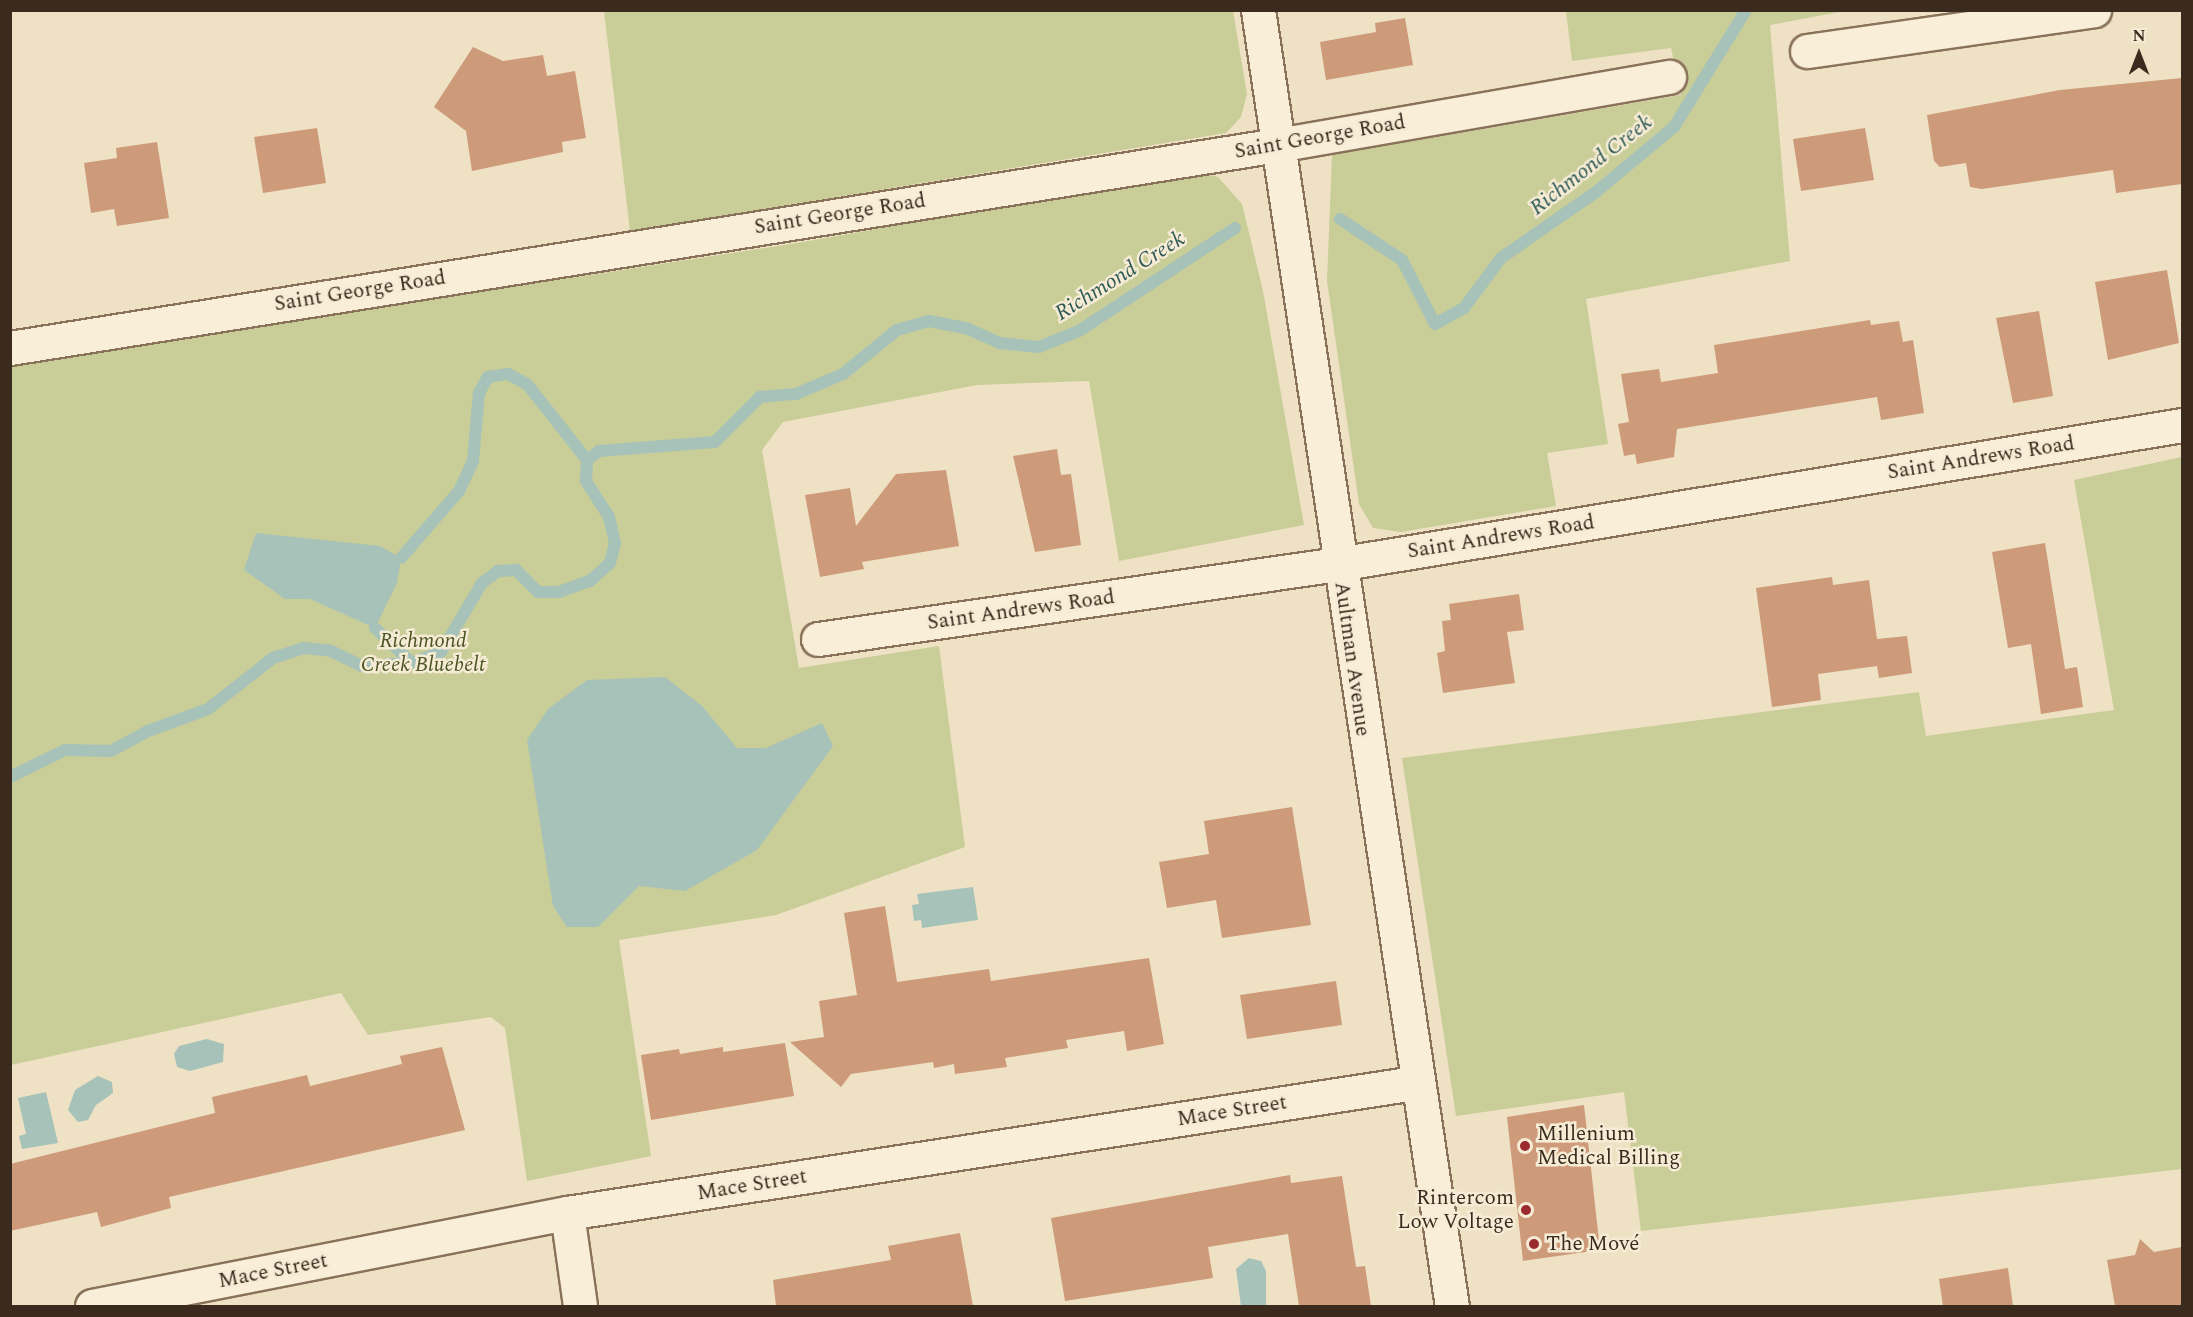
<!DOCTYPE html>
<html>
<head>
<meta charset="utf-8">
<style>
  body { margin:0 }
  #map { position:relative; width:2193px; height:1317px; overflow:hidden; background:#efe1c4; font-family:Spectral,serif }
  div>[style] { position:absolute }
  .green>* { inset:0; background:#c9cd98 }
  .water>* { inset:0; background:#a6c2b9 }
  .stream>* { height:12px; margin:-6px; padding:0 6px; transform-origin:6px; border-radius:6px; background:#a6c2b9 }
  .building>* { inset:0; background:#cd9a7a }
  .roads { filter:drop-shadow(2px 0 #8a725a) drop-shadow(-2px 0 #8a725a) drop-shadow(0 2px #8a725a) drop-shadow(0 -2px #8a725a) }
  .minor>* { height:33px; margin:-16.5px; padding:0 16.5px; transform-origin:16.5px; border-radius:16.5px; background:#f9eed8 }
  .dots>* { width:16px; height:16px; translate:-50% -50%; box-sizing:border-box; border:3px solid #f6ebd4; border-radius:50% }
  span { translate:-50% -50%; white-space:nowrap; text-align:center; line-height:1.15; -webkit-text-stroke:5px #f6ebd4; paint-order:stroke }
  .street-label { font-size:21px; color:#3a2b1e }
  .park-label { font-size:21px; color:#4c5625; font-style:italic }
  .poi-label { font-size:21px; color:#3a2b1e }
  .left { translate:0 -50%; text-align:left }
  .right { translate:-100% -50%; text-align:right }
  .water-label { font-size:22px; color:#2e5a55; font-style:italic }
  .frame { position:absolute; inset:0; border:12px solid #3a2b1e; pointer-events:none }
  .north { position:absolute; left:2109px; top:24px; width:60px; height:60px; -webkit-text-stroke:4px #f6ebd4; paint-order:stroke; rotate:0deg; font-size:16px; font-weight:700; line-height:24px; text-align:center; color:#3a2b1e }
  .north::after { content:''; display:block; margin:auto; width:21px; height:27px; background:#3a2b1e; clip-path:polygon(50% 0,100% 100%,50% 72%,0 100%) }
</style>
</head>
<body>
<div id="map">
  <div class="green">
    <i style="clip-path:polygon(604px 11px,1233px 11px,1247px 94px,1241px 117px,1226px 133px,630px 231px)"></i>
    <i style="clip-path:polygon(1566px 11px,1845px 11px,1770px 25px,1790px 261px,1586px 299px,1608px 444px,1547px 453px,1556px 506px,1401px 532px,1373px 528px,1359px 504px,1327px 281px,1332px 155px,1681px 95px,1671px 48px,1572px 61px)"></i>
    <i style="clip-path:polygon(1199px 172px,1218px 177px,1242px 204px,1263px 291px,1304px 525px,1119px 561px,1089px 381px,977px 385px,783px 422px,762px 450px,799px 668px,939px 646px,965px 847px,776px 915px,619px 940px,651px 1156px,527px 1181px,505px 1028px,491px 1017px,368px 1035px,341px 993px,11px 1065px,11px 364px,797px 243px)"></i>
    <i style="clip-path:polygon(2182px 457px,2182px 1169px,1641px 1231px,1624px 1092px,1456px 1116px,1402px 758px,1919px 692px,1926px 736px,2114px 710px,2074px 480px)"></i>
  </div>
  <div class="water">
    <i style="clip-path:polygon(256px 533px,380px 546px,401px 558px,397px 583px,375px 628px,310px 599px,285px 599px,244px 570px)"></i>
    <i style="clip-path:polygon(665px 677px,702px 706px,737px 748px,766px 748px,822px 723px,833px 746px,757px 850px,685px 891px,639px 886px,598px 927px,567px 927px,553px 906px,527px 740px,548px 709px,587px 680px)"></i>
    <i style="clip-path:polygon(973px 887px,978px 920px,922px 928px,921px 920px,914px 921px,912px 905px,919px 904px,917px 894px)"></i>
    <i style="clip-path:polygon(207px 1039px,224px 1044px,223px 1062px,190px 1071px,177px 1067px,174px 1054px,179px 1046px)"></i>
    <i style="clip-path:polygon(98px 1076px,112px 1082px,113px 1093px,96px 1105px,88px 1120px,78px 1122px,68px 1110px,75px 1090px)"></i>
    <i style="clip-path:polygon(46px 1092px,58px 1143px,22px 1149px,19px 1136px,26px 1134px,18px 1098px)"></i>
    <i style="clip-path:polygon(1249px 1258px,1261px 1261px,1266px 1271px,1266px 1306px,1241px 1306px,1236px 1269px)"></i>
  </div>
  <div class="stream">
    <i style="left:1340px;top:219px;width:74px;rotate:33.5deg"></i>
    <i style="left:1402px;top:260px;width:72px;rotate:62.7deg"></i>
    <i style="left:1435px;top:324px;width:33px;rotate:-29deg"></i>
    <i style="left:1464px;top:308px;width:62px;rotate:-53.5deg"></i>
    <i style="left:1501px;top:258px;width:116px;rotate:-34.8deg"></i>
    <i style="left:1596px;top:192px;width:102px;rotate:-39.8deg"></i>
    <i style="left:1674px;top:127px;width:137px;rotate:-58.4deg"></i>
    <i style="left:401px;top:558px;width:89px;rotate:-49.1deg"></i>
    <i style="left:459px;top:491px;width:33px;rotate:-65deg"></i>
    <i style="left:473px;top:461px;width:68px;rotate:-85deg"></i>
    <i style="left:479px;top:393px;width:18px;rotate:-61deg"></i>
    <i style="left:488px;top:377px;width:20px;rotate:-9deg"></i>
    <i style="left:508px;top:374px;width:21px;rotate:28deg"></i>
    <i style="left:527px;top:384px;width:97px;rotate:51.7deg"></i>
    <i style="left:375px;top:628px;width:51px;rotate:43.4deg"></i>
    <i style="left:10px;top:777px;width:61px;rotate:-26.1deg"></i>
    <i style="left:65px;top:750px;width:46px;rotate:1.2deg"></i>
    <i style="left:111px;top:751px;width:42px;rotate:-28.4deg"></i>
    <i style="left:148px;top:731px;width:64px;rotate:-20.1deg"></i>
    <i style="left:208px;top:709px;width:83px;rotate:-38.1deg"></i>
    <i style="left:273px;top:658px;width:33px;rotate:-18deg"></i>
    <i style="left:304px;top:648px;width:27px;rotate:6deg"></i>
    <i style="left:331px;top:651px;width:34px;rotate:26deg"></i>
    <i style="left:362px;top:666px;width:50px;rotate:-3.4deg"></i>
    <i style="left:412px;top:663px;width:31px;rotate:-21deg"></i>
    <i style="left:441px;top:652px;width:80px;rotate:-59.3deg"></i>
    <i style="left:482px;top:583px;width:20px;rotate:-37deg"></i>
    <i style="left:498px;top:571px;width:18px;rotate:-3deg"></i>
    <i style="left:516px;top:570px;width:31px;rotate:45deg"></i>
    <i style="left:538px;top:592px;width:21px"></i>
    <i style="left:559px;top:592px;width:33px;rotate:-20deg"></i>
    <i style="left:590px;top:581px;width:27px;rotate:-42deg"></i>
    <i style="left:610px;top:563px;width:21px;rotate:-76deg"></i>
    <i style="left:615px;top:543px;width:27px;rotate:-103deg"></i>
    <i style="left:609px;top:517px;width:43px;rotate:-122.6deg"></i>
    <i style="left:586px;top:481px;width:21px;rotate:-87deg"></i>
    <i style="left:587px;top:460px;width:15px;rotate:-37deg"></i>
    <i style="left:599px;top:451px;width:116px;rotate:-4.4deg"></i>
    <i style="left:715px;top:442px;width:64px;rotate:-45deg"></i>
    <i style="left:760px;top:397px;width:36px;rotate:-5deg"></i>
    <i style="left:796px;top:394px;width:51px;rotate:-23.1deg"></i>
    <i style="left:843px;top:374px;width:70px;rotate:-39.2deg"></i>
    <i style="left:897px;top:330px;width:33px;rotate:-16deg"></i>
    <i style="left:929px;top:321px;width:38px;rotate:11deg"></i>
    <i style="left:966px;top:328px;width:36px;rotate:24deg"></i>
    <i style="left:999px;top:343px;width:40px;rotate:5.7deg"></i>
    <i style="left:1039px;top:347px;width:43px;rotate:-21.8deg"></i>
    <i style="left:1079px;top:331px;width:187px;rotate:-33.4deg"></i>
  </div>
  <div class="building">
    <i style="clip-path:polygon(1405px 18px,1413px 65px,1326px 80px,1320px 42px,1376px 32px,1375px 23px)"></i>
    <i style="clip-path:polygon(473px 47px,503px 61px,543px 55px,547px 76px,575px 71px,586px 138px,562px 142px,563px 152px,472px 171px,466px 131px,434px 107px)"></i>
    <i style="clip-path:polygon(2182px 78px,2182px 184px,2116px 193px,2113px 170px,1982px 189px,1970px 187px,1966px 163px,1940px 167px,1934px 161px,1927px 115px,2060px 90px)"></i>
    <i style="clip-path:polygon(317px 128px,326px 183px,263px 193px,254px 137px)"></i>
    <i style="clip-path:polygon(1865px 128px,1874px 180px,1801px 191px,1793px 139px)"></i>
    <i style="clip-path:polygon(157px 142px,169px 218px,117px 226px,114px 209px,91px 213px,84px 163px,117px 158px,116px 148px)"></i>
    <i style="clip-path:polygon(2167px 270px,2179px 343px,2108px 360px,2095px 282px)"></i>
    <i style="clip-path:polygon(2039px 311px,2053px 396px,2013px 403px,1996px 318px)"></i>
    <i style="clip-path:polygon(1870px 320px,1871px 325px,1899px 321px,1903px 342px,1913px 340px,1924px 413px,1881px 420px,1877px 397px,1677px 429px,1674px 457px,1637px 464px,1635px 454px,1624px 456px,1618px 424px,1629px 422px,1621px 374px,1659px 369px,1661px 382px,1718px 373px,1714px 345px)"></i>
    <i style="clip-path:polygon(1057px 449px,1061px 475px,1071px 474px,1081px 545px,1035px 552px,1013px 456px)"></i>
    <i style="clip-path:polygon(946px 470px,959px 546px,862px 562px,864px 569px,820px 577px,805px 495px,850px 488px,856px 526px,896px 474px)"></i>
    <i style="clip-path:polygon(2045px 543px,2065px 669px,2077px 667px,2083px 707px,2041px 714px,2031px 644px,2008px 648px,1992px 552px)"></i>
    <i style="clip-path:polygon(1832px 577px,1833px 585px,1869px 580px,1877px 639px,1907px 636px,1912px 673px,1879px 678px,1877px 666px,1818px 674px,1821px 700px,1772px 707px,1756px 588px)"></i>
    <i style="clip-path:polygon(1519px 594px,1524px 630px,1507px 632px,1515px 683px,1443px 693px,1437px 653px,1445px 651px,1442px 621px,1451px 620px,1449px 604px)"></i>
    <i style="clip-path:polygon(1292px 807px,1311px 925px,1222px 938px,1216px 900px,1167px 908px,1159px 862px,1209px 854px,1204px 821px)"></i>
    <i style="clip-path:polygon(885px 906px,897px 982px,989px 969px,991px 981px,1149px 958px,1164px 1044px,1127px 1051px,1124px 1031px,1066px 1040px,1068px 1048px,1005px 1058px,1007px 1067px,955px 1074px,954px 1064px,934px 1068px,933px 1062px,851px 1074px,841px 1087px,790px 1042px,824px 1037px,819px 1001px,857px 995px,844px 913px)"></i>
    <i style="clip-path:polygon(1336px 981px,1342px 1025px,1247px 1039px,1240px 995px)"></i>
    <i style="clip-path:polygon(785px 1043px,794px 1096px,651px 1120px,641px 1055px,679px 1049px,680px 1054px,723px 1047px,723px 1052px)"></i>
    <i style="clip-path:polygon(442px 1047px,465px 1130px,169px 1197px,171px 1208px,101px 1227px,97px 1212px,10px 1231px,10px 1164px,215px 1113px,212px 1097px,307px 1075px,310px 1086px,402px 1064px,400px 1056px)"></i>
    <i style="clip-path:polygon(1584px 1105px,1600px 1250px,1523px 1261px,1507px 1117px)"></i>
    <i style="clip-path:polygon(1290px 1175px,1291px 1183px,1342px 1176px,1356px 1267px,1365px 1266px,1371px 1306px,1299px 1306px,1288px 1234px,1208px 1247px,1213px 1278px,1065px 1301px,1051px 1218px)"></i>
    <i style="clip-path:polygon(960px 1233px,973px 1306px,776px 1306px,773px 1280px,891px 1260px,888px 1246px)"></i>
    <i style="clip-path:polygon(2140px 1239px,2154px 1252px,2182px 1247px,2182px 1306px,2115px 1306px,2107px 1260px,2135px 1255px)"></i>
    <i style="clip-path:polygon(2008px 1268px,2013px 1306px,1943px 1306px,1939px 1279px)"></i>
  </div>
  <div class="roads">
    <div class="minor">
      <i style="left:1258px;top:10px;width:1310px;rotate:81.49deg"></i>
      <i style="left:1807px;top:51px;width:290px;rotate:-8.1deg"></i>
      <i style="left:10px;top:348px;width:1284px;rotate:-9.1deg"></i>
      <i style="left:1278px;top:145px;width:397px;rotate:-9.9deg"></i>
      <i style="left:818px;top:639px;width:525px;rotate:-8.21deg"></i>
      <i style="left:1338px;top:564px;width:855px;rotate:-9.35deg"></i>
      <i style="left:567px;top:1213px;width:94px;rotate:82deg"></i>
      <i style="left:92px;top:1306px;width:484px;rotate:-11.1deg"></i>
      <i style="left:567px;top:1213px;width:858px;rotate:-8.72deg"></i>
    </div>
  </div>
  <div class="dots">
    <i style="left:1525px;top:1146px;background:#9a2a2e"></i>
    <i style="left:1526px;top:1210px;background:#9a2a2e"></i>
    <i style="left:1534px;top:1244px;background:#9a2a2e"></i>
  </div>
  <div class="street-label">
    <span style="left:1320px;top:137px;rotate:-10deg">Saint George Road</span>
    <span style="left:840px;top:214px;rotate:-9deg">Saint George Road</span>
    <span style="left:360px;top:291px;rotate:-9deg">Saint George Road</span>
    <span style="left:1981px;top:458px;rotate:-9deg">Saint Andrews Road</span>
    <span style="left:1501px;top:537px;rotate:-9deg">Saint Andrews Road</span>
    <span style="left:1021px;top:610px;rotate:-8deg">Saint Andrews Road</span>
    <span style="left:1352px;top:659px;rotate:82deg">Aultman Avenue</span>
    <span style="left:1232px;top:1111px;rotate:-9deg">Mace Street</span>
    <span style="left:752px;top:1185px;rotate:-9deg">Mace Street</span>
    <span style="left:273px;top:1271px;rotate:-11deg">Mace Street</span>
  </div>
  <div class="park-label">
    <span style="left:423px;top:653px">Richmond<br>Creek Bluebelt</span>
  </div>
  <div class="poi-label">
    <span class="left" style="left:1537px;top:1146px">Millenium<br>Medical Billing</span>
    <span class="right" style="left:1514px;top:1210px">Rintercom<br>Low Voltage</span>
    <span class="left" style="left:1546px;top:1244px">The Mové</span>
  </div>
  <div class="water-label">
    <span style="left:1591px;top:165px;rotate:-38deg">Richmond Creek</span>
    <span style="left:1120px;top:276px;rotate:-32deg">Richmond Creek</span>
  </div>
  <div class="frame"></div>
  <div class="north">N</div>
</div>
</body>
</html>
